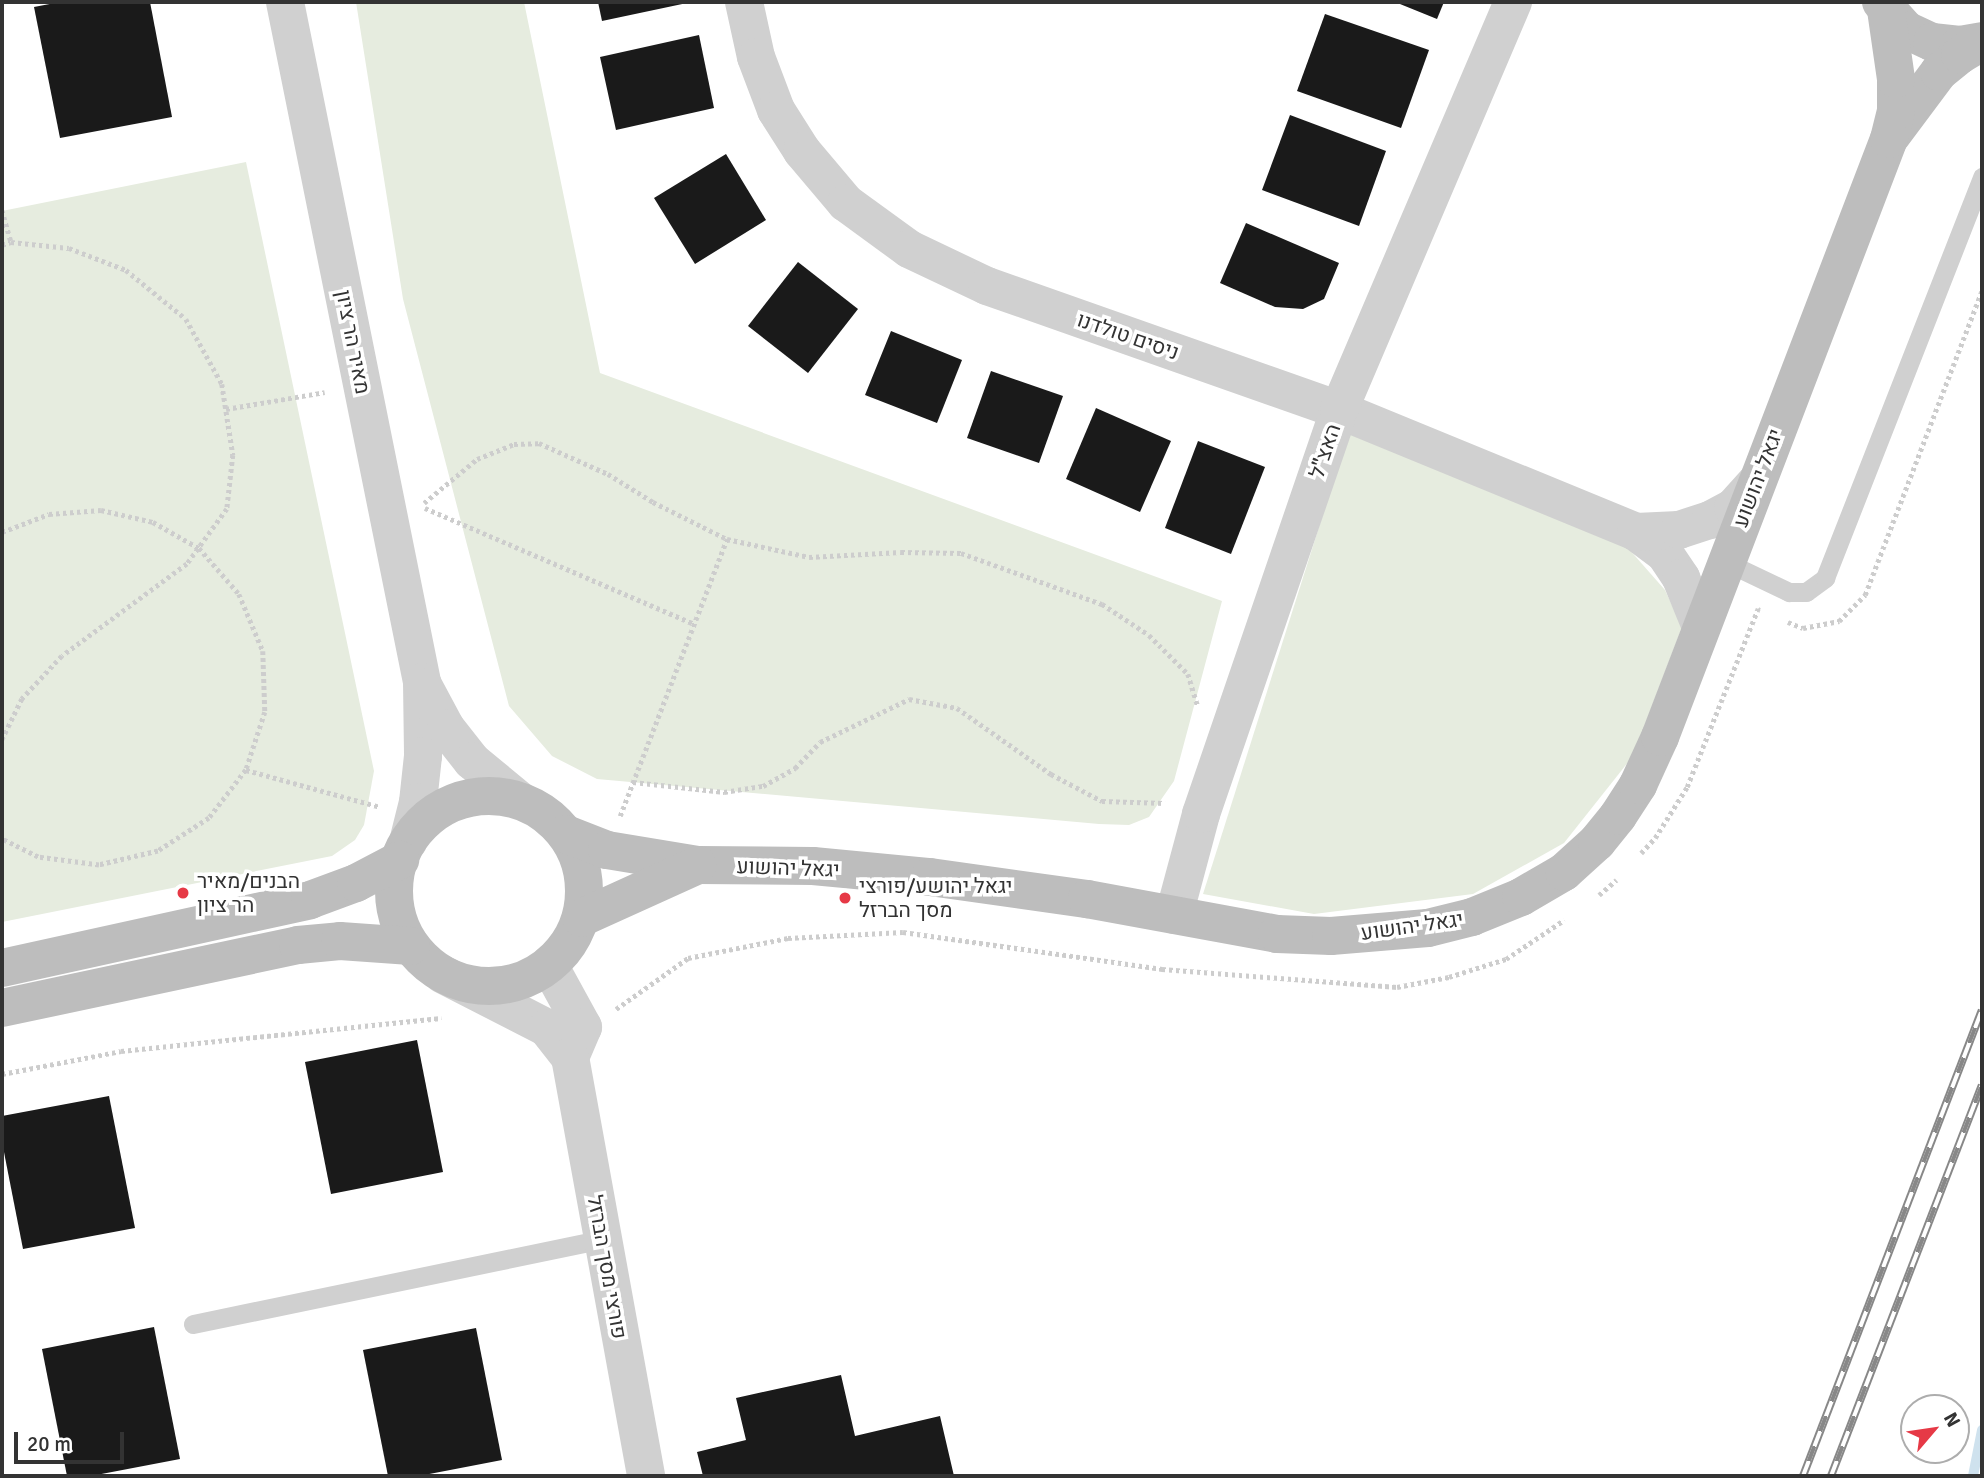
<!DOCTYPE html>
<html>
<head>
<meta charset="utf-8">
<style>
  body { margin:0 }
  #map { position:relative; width:1984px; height:1478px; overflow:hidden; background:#fff; font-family:Signika,Heebo,sans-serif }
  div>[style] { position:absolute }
  .green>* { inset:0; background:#e6ecdf }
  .stream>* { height:10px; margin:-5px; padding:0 5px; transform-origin:5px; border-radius:5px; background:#cfe2ee }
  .building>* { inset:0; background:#1a1a1a }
  .path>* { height:4.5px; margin-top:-2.25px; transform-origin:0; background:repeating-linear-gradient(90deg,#cdcdcd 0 3.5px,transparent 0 7px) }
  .lane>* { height:19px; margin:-9.5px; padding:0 9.5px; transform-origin:9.5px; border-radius:9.5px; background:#d0d0d0 }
  .street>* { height:38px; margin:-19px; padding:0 19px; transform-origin:19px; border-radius:19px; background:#d0d0d0 }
  .secondary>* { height:38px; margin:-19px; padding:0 19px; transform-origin:19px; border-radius:19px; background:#bdbdbd }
  .secondary>.ring { margin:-19px; padding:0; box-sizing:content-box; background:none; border:38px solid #bdbdbd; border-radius:50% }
  .rail>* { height:8px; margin-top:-4px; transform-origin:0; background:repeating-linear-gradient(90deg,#fff 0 16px,#888 0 32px); box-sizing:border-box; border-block:2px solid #888 }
  .dots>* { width:19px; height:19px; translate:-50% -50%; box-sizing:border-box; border:4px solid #fff; border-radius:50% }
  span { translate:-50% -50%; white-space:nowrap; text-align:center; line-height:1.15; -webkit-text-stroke:7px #fff; paint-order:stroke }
  .street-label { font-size:21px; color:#333 }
  .poi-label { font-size:21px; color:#333 }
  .left { translate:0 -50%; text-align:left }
  .frame { position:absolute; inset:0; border:4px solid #333; pointer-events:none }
  .north { position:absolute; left:1900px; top:1394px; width:70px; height:70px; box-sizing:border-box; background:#fff; border:2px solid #adadad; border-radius:50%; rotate:61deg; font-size:19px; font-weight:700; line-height:28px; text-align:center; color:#333 }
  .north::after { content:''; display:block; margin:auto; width:24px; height:32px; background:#e63946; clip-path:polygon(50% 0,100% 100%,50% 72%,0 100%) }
  .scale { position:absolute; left:14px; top:1432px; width:110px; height:32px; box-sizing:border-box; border:4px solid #333; border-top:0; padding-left:9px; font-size:21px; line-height:24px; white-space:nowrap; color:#333; -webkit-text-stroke:5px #fff; paint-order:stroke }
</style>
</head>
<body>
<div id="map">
  <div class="green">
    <i style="clip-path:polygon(356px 2px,524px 2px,600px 373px,1222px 601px,1174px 781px,1149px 817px,1129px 825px,1099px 824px,597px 779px,552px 756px,509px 706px,403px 299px)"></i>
    <i style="clip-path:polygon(246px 162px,374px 771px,364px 825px,355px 840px,332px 856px,2px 922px,2px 211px)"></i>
    <i style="clip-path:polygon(1350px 429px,1628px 548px,1665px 590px,1682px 627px,1633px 756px,1564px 843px,1473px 894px,1314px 914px,1203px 894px)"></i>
  </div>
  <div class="stream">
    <i style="left:1973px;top:1476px;width:47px;rotate:-78.9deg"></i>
  </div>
  <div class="building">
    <i style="clip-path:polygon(60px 2px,150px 2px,172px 117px,60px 138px,34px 7px)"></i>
    <i style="clip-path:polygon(598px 2px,687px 2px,687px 3px,602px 21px)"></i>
    <i style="clip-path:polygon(1395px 2px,1444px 2px,1437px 19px)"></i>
    <i style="clip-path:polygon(1325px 14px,1429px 50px,1401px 128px,1297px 91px)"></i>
    <i style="clip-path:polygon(699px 35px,714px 108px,616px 130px,600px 57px)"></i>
    <i style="clip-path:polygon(1290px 115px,1386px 151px,1359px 226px,1262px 190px)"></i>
    <i style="clip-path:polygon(726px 154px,766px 220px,695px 264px,654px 198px)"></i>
    <i style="clip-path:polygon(1246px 223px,1339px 263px,1324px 299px,1303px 309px,1275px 307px,1220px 283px)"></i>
    <i style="clip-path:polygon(798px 262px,858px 309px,808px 373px,748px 326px)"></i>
    <i style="clip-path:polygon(891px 331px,962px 360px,937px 423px,865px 395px)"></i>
    <i style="clip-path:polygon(991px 371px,1063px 396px,1039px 463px,967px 438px)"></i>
    <i style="clip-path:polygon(1096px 408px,1171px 441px,1140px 512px,1066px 479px)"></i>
    <i style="clip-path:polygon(1198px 441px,1265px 467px,1231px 554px,1165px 528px)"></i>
    <i style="clip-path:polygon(417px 1040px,443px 1172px,331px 1194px,305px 1062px)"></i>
    <i style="clip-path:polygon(109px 1096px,135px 1228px,23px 1249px,2px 1142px,2px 1116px)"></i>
    <i style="clip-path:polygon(154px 1327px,180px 1459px,91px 1476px,67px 1476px,42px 1349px)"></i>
    <i style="clip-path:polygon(476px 1328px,502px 1460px,419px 1476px,388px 1476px,363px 1350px)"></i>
    <i style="clip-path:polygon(841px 1375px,855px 1436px,940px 1416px,954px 1476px,703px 1476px,697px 1452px,746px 1440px,736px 1398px)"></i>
  </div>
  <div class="path">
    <i style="left:2px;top:210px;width:33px;rotate:74deg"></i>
    <i style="left:2px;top:245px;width:9px;rotate:-18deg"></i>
    <i style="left:11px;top:242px;width:58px;rotate:5.9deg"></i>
    <i style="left:69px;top:248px;width:61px;rotate:21.1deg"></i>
    <i style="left:126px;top:270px;width:77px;rotate:39.2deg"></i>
    <i style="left:186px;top:319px;width:74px;rotate:61deg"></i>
    <i style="left:222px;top:384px;width:72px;rotate:81.2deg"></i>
    <i style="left:233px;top:455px;width:54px;rotate:96.3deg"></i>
    <i style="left:227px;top:509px;width:68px;rotate:126deg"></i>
    <i style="left:187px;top:564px;width:155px;rotate:143.6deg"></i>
    <i style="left:62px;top:656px;width:59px;rotate:132.9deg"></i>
    <i style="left:22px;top:699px;width:46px;rotate:116deg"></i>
    <i style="left:226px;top:409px;width:100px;rotate:-9.7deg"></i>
    <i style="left:424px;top:503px;width:69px;rotate:-39.7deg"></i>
    <i style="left:477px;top:459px;width:40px;rotate:-22deg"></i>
    <i style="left:514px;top:444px;width:25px;rotate:-2deg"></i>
    <i style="left:539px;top:443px;width:76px;rotate:24.2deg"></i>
    <i style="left:608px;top:474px;width:53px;rotate:31.9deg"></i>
    <i style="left:653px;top:502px;width:83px;rotate:26.6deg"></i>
    <i style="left:727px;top:539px;width:84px;rotate:12.4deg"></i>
    <i style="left:809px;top:557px;width:92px;rotate:-3.1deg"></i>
    <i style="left:901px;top:552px;width:60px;rotate:1deg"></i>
    <i style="left:961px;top:553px;width:150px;rotate:19.9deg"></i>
    <i style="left:1102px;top:604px;width:56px;rotate:33.4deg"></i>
    <i style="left:1149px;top:635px;width:55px;rotate:45deg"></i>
    <i style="left:1188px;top:674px;width:34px;rotate:73deg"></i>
    <i style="left:425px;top:508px;width:293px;rotate:23.3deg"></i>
    <i style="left:2px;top:532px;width:50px;rotate:-21deg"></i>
    <i style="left:49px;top:514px;width:52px;rotate:-4.4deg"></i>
    <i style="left:101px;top:510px;width:53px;rotate:13deg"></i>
    <i style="left:153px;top:522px;width:53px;rotate:29.5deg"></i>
    <i style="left:199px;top:548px;width:61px;rotate:49deg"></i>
    <i style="left:239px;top:594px;width:62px;rotate:67.2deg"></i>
    <i style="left:263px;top:651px;width:61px;rotate:88.1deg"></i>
    <i style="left:265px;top:712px;width:61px;rotate:108.1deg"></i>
    <i style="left:246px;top:770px;width:61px;rotate:127.6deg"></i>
    <i style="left:209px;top:818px;width:61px;rotate:147.1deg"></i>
    <i style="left:158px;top:851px;width:61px;rotate:166.7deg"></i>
    <i style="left:99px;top:865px;width:62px;rotate:-172.5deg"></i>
    <i style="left:38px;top:857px;width:40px;rotate:-153.4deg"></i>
    <i style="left:1788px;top:622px;width:16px;rotate:22deg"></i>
    <i style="left:1803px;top:628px;width:37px;rotate:-11deg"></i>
    <i style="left:1839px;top:621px;width:37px;rotate:-45deg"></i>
    <i style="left:1865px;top:595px;width:327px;rotate:-69deg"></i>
    <i style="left:246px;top:770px;width:139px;rotate:15.4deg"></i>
    <i style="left:633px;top:782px;width:92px;rotate:6.3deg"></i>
    <i style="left:724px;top:792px;width:39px;rotate:-9deg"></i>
    <i style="left:763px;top:786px;width:37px;rotate:-29deg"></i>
    <i style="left:795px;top:768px;width:36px;rotate:-46deg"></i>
    <i style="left:820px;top:742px;width:99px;rotate:-25.8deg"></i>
    <i style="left:909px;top:699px;width:49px;rotate:10.6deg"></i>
    <i style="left:957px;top:708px;width:115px;rotate:35.1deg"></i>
    <i style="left:1051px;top:774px;width:58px;rotate:27.9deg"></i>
    <i style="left:1102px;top:801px;width:63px;rotate:1.8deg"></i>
    <i style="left:620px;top:816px;width:297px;rotate:-68.9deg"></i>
    <i style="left:1641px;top:853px;width:21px;rotate:-47deg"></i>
    <i style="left:1655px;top:838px;width:60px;rotate:-57.9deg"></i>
    <i style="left:1687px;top:787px;width:192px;rotate:-68.3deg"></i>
    <i style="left:1758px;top:609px;width:2px;rotate:27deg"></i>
    <i style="left:1599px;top:895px;width:23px;rotate:-41deg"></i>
    <i style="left:616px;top:1009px;width:88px;rotate:-35.3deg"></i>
    <i style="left:688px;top:958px;width:102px;rotate:-11.3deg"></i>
    <i style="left:788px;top:938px;width:115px;rotate:-3deg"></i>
    <i style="left:903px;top:932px;width:262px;rotate:8.1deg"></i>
    <i style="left:1162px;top:969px;width:236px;rotate:4.4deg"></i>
    <i style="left:1397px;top:987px;width:53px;rotate:-10.9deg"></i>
    <i style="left:1449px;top:977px;width:60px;rotate:-17.5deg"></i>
    <i style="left:1506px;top:959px;width:70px;rotate:-33.9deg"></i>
    <i style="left:2px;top:1074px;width:121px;rotate:-10.9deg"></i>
    <i style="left:121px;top:1051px;width:322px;rotate:-5.9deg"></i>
  </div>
  <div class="lane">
    <i style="left:1726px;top:562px;width:70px;rotate:25.5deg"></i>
    <i style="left:1789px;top:592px;width:17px"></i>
    <i style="left:1806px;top:592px;width:24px;rotate:-36deg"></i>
    <i style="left:1825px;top:578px;width:431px;rotate:-68.6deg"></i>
    <i style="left:193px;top:1324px;width:418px;rotate:-11.7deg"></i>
  </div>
  <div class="street">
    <i style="left:285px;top:2px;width:694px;rotate:78.61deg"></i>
    <i style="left:422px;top:682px;width:74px;rotate:89.2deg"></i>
    <i style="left:423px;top:756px;width:46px;rotate:96.2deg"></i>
    <i style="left:418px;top:802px;width:41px;rotate:104deg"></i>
    <i style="left:744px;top:2px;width:56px;rotate:77.7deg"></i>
    <i style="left:756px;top:57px;width:57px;rotate:69.3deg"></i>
    <i style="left:776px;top:110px;width:49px;rotate:57.6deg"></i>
    <i style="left:802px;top:151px;width:68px;rotate:49.8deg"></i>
    <i style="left:846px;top:203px;width:78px;rotate:36.1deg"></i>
    <i style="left:909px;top:249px;width:86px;rotate:25.4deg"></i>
    <i style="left:987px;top:286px;width:373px;rotate:19.4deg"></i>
    <i style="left:1339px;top:410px;width:321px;rotate:22.3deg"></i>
    <i style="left:1636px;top:532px;width:36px;rotate:37deg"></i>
    <i style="left:1665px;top:554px;width:29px;rotate:56deg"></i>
    <i style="left:1681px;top:578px;width:53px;rotate:67.8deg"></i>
    <i style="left:1636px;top:532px;width:43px;rotate:-2.7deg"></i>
    <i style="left:1679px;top:530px;width:33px;rotate:-18deg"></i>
    <i style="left:1710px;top:520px;width:26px;rotate:-28deg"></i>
    <i style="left:1733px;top:508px;width:36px;rotate:-48deg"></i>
    <i style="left:424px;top:687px;width:47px;rotate:61.8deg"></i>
    <i style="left:446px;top:728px;width:42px;rotate:51.8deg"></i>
    <i style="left:472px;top:761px;width:61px;rotate:39.7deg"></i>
    <i style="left:1174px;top:915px;width:105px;rotate:-75deg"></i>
    <i style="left:1201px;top:814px;width:427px;rotate:-71.1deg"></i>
    <i style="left:1339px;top:410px;width:444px;rotate:-66.9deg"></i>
    <i style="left:549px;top:965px;width:71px;rotate:61.3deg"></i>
    <i style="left:583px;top:1027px;width:33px;rotate:113deg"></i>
    <i style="left:442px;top:974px;width:118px;rotate:27.2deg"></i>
    <i style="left:547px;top:1028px;width:37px;rotate:52deg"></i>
    <i style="left:570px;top:1057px;width:426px;rotate:79.7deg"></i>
  </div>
  <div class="secondary">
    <i style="left:1881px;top:2px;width:38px;rotate:48deg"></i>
    <i style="left:1906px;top:30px;width:29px;rotate:25deg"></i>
    <i style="left:1932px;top:42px;width:28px;rotate:6deg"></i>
    <i style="left:1960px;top:45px;width:22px;rotate:-10deg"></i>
    <i style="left:1892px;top:135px;width:79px;rotate:-53.3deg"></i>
    <i style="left:1939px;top:72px;width:27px;rotate:-39deg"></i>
    <i style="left:1960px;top:55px;width:26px;rotate:-31deg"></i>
    <i class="ring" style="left:394px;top:796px;width:152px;height:152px"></i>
    <i style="left:566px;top:834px;width:44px;rotate:21.3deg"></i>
    <i style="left:607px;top:850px;width:92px;rotate:9.4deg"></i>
    <i style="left:698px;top:865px;width:115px;rotate:0.5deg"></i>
    <i style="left:813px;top:866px;width:118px;rotate:5.4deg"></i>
    <i style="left:930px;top:877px;width:159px;rotate:8deg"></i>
    <i style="left:1087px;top:899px;width:193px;rotate:10.4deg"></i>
    <i style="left:1277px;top:934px;width:54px;rotate:2.1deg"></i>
    <i style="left:1331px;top:936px;width:97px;rotate:-4.7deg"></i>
    <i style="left:1428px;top:928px;width:45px;rotate:-14deg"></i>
    <i style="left:1472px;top:917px;width:53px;rotate:-22.2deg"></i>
    <i style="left:1521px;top:897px;width:50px;rotate:-30.2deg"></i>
    <i style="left:1564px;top:872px;width:45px;rotate:-42.3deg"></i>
    <i style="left:1597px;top:842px;width:33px;rotate:-51deg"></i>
    <i style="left:1618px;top:816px;width:37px;rotate:-57deg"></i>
    <i style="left:1638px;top:785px;width:53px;rotate:-65.4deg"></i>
    <i style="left:1660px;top:737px;width:640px;rotate:-69.05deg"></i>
    <i style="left:1889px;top:139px;width:29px;rotate:-76deg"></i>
    <i style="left:1896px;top:111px;width:32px;rotate:-90deg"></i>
    <i style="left:1896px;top:79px;width:70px;rotate:-98.2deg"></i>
    <i style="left:581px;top:918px;width:128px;rotate:-24.4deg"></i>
    <i style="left:2px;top:968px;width:315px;rotate:-12.4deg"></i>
    <i style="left:310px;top:900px;width:49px;rotate:-20.3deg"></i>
    <i style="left:356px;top:883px;width:50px;rotate:-27.6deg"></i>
    <i style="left:2px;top:1008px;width:303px;rotate:-12deg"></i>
    <i style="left:298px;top:945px;width:42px;rotate:-5.4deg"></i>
    <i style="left:340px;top:941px;width:71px;rotate:4deg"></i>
  </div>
  <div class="rail">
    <i style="left:1803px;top:1476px;width:499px;rotate:-69deg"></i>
    <i style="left:1831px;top:1476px;width:419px;rotate:-68.9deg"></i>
  </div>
  <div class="dots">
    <i style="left:183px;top:893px;background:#e63946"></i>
    <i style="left:845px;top:898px;background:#e63946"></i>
  </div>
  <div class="street-label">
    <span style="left:1128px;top:336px;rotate:19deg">ניסים טולדנו</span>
    <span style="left:353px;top:342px;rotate:79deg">מאיר הר ציון</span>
    <span style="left:1325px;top:451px;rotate:-71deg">האצ"ל</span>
    <span style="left:1758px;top:478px;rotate:-69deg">יגאל יהושוע</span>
    <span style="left:788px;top:868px;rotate:2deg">יגאל יהושוע</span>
    <span style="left:1412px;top:926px;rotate:-8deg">יגאל יהושוע</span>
    <span style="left:607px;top:1267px;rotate:80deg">פורצי מסך הברזל</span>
  </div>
  <div class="poi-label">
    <span class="left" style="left:197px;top:893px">הבנים/מאיר<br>הר ציון</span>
    <span class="left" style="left:859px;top:898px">יגאל יהושע/פורצי<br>מסך הברזל</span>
  </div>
  <div class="frame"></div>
  <div class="north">N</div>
  <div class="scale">20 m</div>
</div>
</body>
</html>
